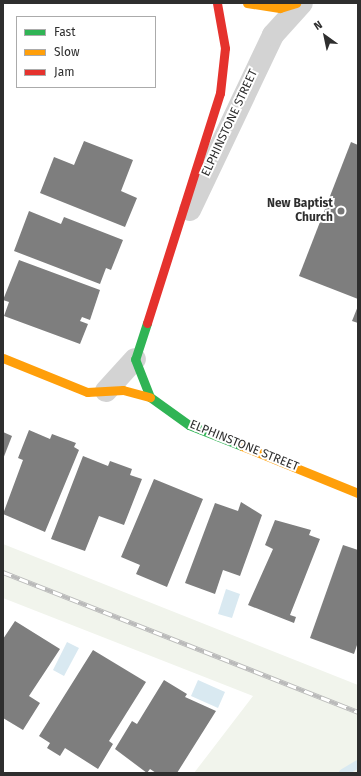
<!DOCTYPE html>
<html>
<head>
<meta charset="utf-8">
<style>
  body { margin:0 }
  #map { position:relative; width:361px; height:776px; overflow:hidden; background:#fff; font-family:"Fira Sans",sans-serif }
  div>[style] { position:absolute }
  .green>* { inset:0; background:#f1f4ec }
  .water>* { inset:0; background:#d9e9f1 }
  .stream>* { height:8px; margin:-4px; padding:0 4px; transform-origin:4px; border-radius:4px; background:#d9e9f1 }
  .building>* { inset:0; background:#7e7e7e }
  .street>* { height:22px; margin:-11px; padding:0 11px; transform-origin:11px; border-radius:11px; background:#d3d3d3 }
  .fast>* { height:9px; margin:-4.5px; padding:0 4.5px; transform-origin:4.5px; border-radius:4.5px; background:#30b455 }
  .slow>* { height:9px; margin:-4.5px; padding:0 4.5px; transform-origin:4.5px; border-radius:4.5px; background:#ff9f0a }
  .jam>* { height:9px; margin:-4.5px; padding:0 4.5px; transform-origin:4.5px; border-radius:4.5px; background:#e5322d }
  .rail>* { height:4.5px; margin-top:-2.25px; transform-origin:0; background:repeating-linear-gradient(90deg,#fff 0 9px,#bababa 0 18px); box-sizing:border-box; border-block:1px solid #bababa }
  .dots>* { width:11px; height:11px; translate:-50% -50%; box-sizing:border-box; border:2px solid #fff; border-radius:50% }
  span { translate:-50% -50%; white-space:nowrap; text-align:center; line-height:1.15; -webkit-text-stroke:4px #fff; paint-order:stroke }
  .street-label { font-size:12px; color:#2e2e2e }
  .poi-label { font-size:12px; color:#2e2e2e; font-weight:700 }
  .right { translate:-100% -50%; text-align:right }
  .frame { position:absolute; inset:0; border:4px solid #2e2e2e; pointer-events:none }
  .legend { position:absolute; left:16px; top:16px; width:140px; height:72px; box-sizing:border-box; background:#fff; border:1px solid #ababab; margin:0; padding:5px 7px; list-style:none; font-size:12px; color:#2e2e2e }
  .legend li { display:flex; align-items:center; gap:8px; height:20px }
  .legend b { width:20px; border:1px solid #ababab }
  .north { position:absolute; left:305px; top:16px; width:40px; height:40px; -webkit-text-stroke:3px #fff; paint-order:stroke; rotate:327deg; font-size:11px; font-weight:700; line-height:16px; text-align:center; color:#2e2e2e }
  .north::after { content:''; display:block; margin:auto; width:14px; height:18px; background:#2e2e2e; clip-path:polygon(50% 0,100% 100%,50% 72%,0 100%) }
</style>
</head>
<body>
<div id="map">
  <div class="green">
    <i style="clip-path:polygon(3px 544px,358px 685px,358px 773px,194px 773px,253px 696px,3px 598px)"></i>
  </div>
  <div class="water">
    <i style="clip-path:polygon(226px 589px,240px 594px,232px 618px,218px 614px)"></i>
    <i style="clip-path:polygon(67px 642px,79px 648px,64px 676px,53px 670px)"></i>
    <i style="clip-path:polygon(198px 680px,225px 692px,218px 708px,191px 696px)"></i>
  </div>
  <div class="stream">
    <i style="left:343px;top:773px;width:17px;rotate:-31deg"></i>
  </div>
  <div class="building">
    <i style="clip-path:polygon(84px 141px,133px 160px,121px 191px,137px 198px,125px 227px,40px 193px,54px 157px,74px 165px)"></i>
    <i style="clip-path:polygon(351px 142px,358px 145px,358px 299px,299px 276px)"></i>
    <i style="clip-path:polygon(29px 211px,61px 224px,64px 217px,123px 240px,111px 270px,106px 268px,100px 284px,14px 251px)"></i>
    <i style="clip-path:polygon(19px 260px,100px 290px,90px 320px,82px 317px,80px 321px,88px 324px,80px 344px,4px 316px,9px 302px,3px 300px)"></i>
    <i style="clip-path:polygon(358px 306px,358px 323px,352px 321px)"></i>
    <i style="clip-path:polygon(29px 430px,50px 439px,52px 434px,76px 443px,74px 447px,79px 450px,45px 532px,3px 514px,23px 460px,18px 458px)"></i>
    <i style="clip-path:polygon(3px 432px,12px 436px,3px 459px)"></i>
    <i style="clip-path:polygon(83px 456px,108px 466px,110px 461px,132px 469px,130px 475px,142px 479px,124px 525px,99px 516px,85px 551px,51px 539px)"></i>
    <i style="clip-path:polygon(154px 479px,203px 499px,167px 587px,136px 574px,140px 565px,121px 557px)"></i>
    <i style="clip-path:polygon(241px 502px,262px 515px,240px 576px,223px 570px,215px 594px,185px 583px,215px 503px,238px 511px)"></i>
    <i style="clip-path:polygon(275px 520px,311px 530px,309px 535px,320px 539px,290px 615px,296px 617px,294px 623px,248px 605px,273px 549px,265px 545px)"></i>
    <i style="clip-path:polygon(343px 545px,358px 550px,358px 642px,354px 654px,310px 638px)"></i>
    <i style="clip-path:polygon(15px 621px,60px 649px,29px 696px,40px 703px,23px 730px,3px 718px,3px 639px)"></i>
    <i style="clip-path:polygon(93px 650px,146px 682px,109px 741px,113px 744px,98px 769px,65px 748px,60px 756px,47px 748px,50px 743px,39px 736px)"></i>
    <i style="clip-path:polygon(164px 680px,187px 694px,185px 697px,216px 711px,177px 773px,156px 773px,150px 769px,147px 773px,115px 749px,132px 721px,137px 724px)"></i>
  </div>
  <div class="street">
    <i style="left:190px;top:210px;width:194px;rotate:-64.6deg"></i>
    <i style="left:273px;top:35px;width:43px;rotate:-47.8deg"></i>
    <i style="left:106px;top:391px;width:43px;rotate:-47.8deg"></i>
  </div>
  <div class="fast">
    <i style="left:147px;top:323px;width:38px;rotate:108deg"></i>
    <i style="left:135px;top:359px;width:41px;rotate:68.5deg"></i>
    <i style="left:150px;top:397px;width:48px;rotate:35.7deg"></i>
    <i style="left:189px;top:425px;width:57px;rotate:21.6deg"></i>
  </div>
  <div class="slow">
    <i style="left:247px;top:3px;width:33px;rotate:9deg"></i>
    <i style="left:280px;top:8px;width:17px;rotate:-17deg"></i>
    <i style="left:3px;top:358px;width:91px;rotate:22deg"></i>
    <i style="left:87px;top:392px;width:36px;rotate:-3deg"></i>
    <i style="left:123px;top:390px;width:28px;rotate:15deg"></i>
    <i style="left:242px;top:446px;width:125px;rotate:22.1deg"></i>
  </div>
  <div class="jam">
    <i style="left:147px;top:323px;width:241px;rotate:-72.4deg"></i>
    <i style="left:220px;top:93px;width:45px;rotate:-83.7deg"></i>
    <i style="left:225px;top:48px;width:46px;rotate:-100.1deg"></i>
  </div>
  <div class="rail">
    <i style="left:3px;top:572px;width:382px;rotate:21.5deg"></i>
  </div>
  <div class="dots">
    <i style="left:341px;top:211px;background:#777"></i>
  </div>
  <div class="street-label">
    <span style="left:230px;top:123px;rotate:-65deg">ELPHINSTONE STREET</span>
    <span style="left:244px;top:446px;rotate:22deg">ELPHINSTONE STREET</span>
  </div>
  <div class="poi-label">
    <span class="right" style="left:333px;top:211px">New Baptist<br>Church</span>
  </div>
  <div class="frame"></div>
  <ul class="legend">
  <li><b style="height:5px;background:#30b455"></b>Fast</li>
  <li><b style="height:5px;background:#ff9f0a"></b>Slow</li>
  <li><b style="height:5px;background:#e5322d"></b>Jam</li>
  </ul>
  <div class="north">N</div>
</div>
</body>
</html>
